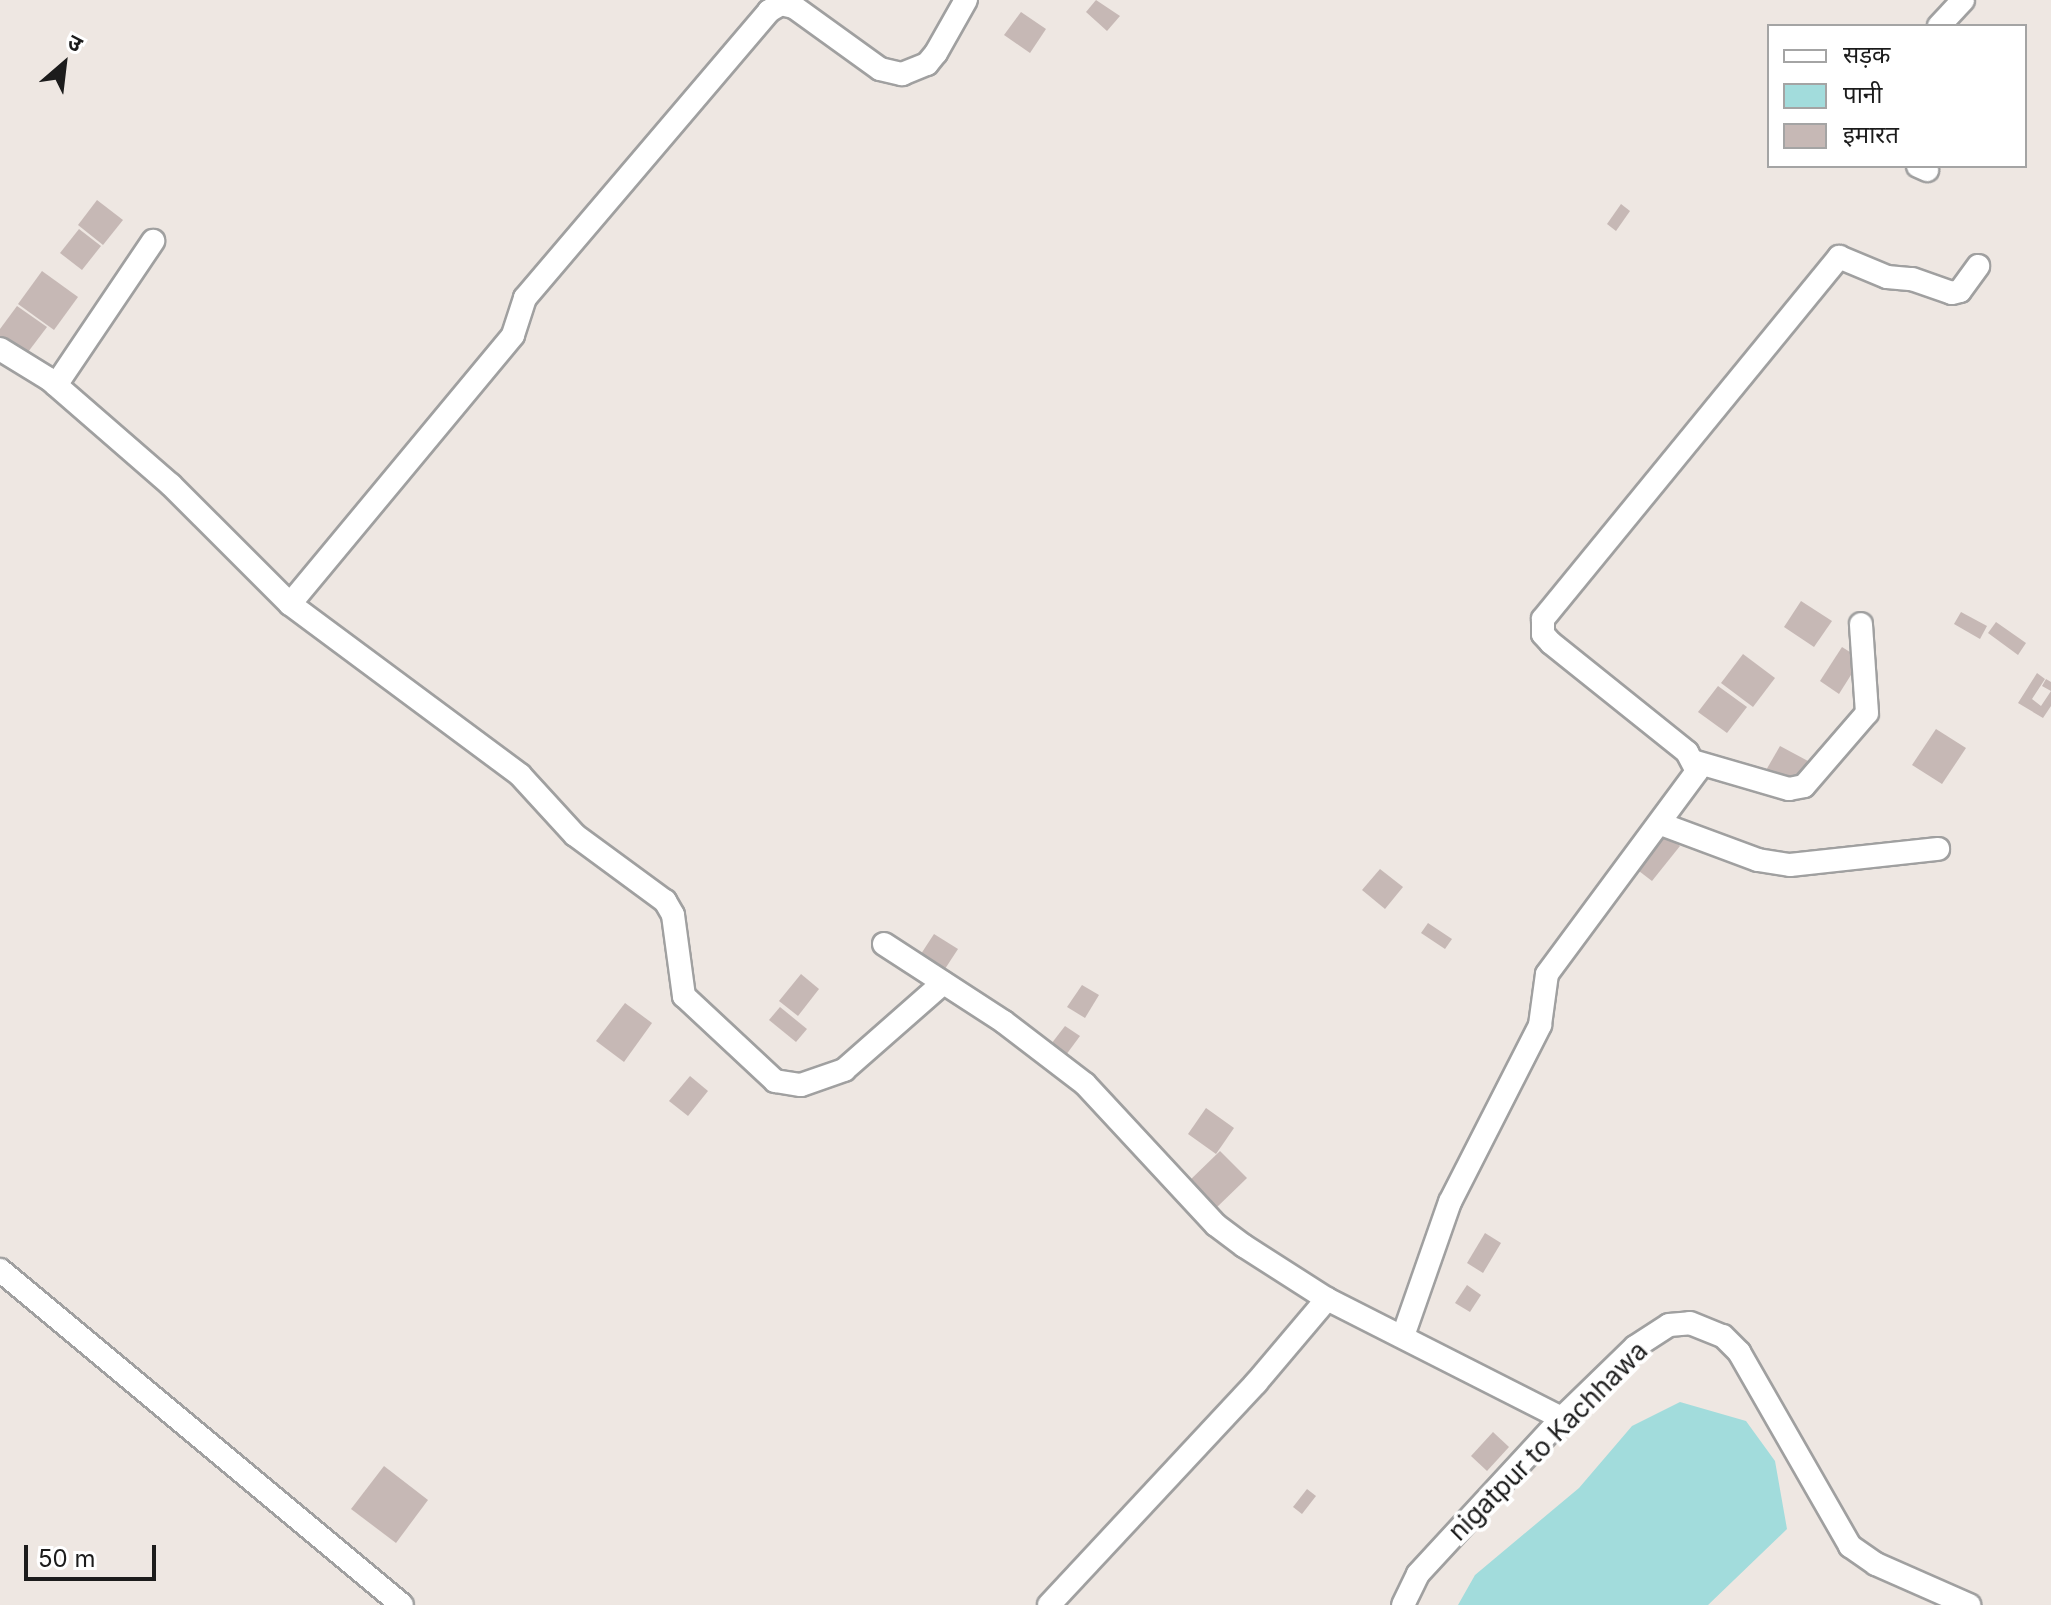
<!DOCTYPE html>
<html>
<head>
<meta charset="utf-8">
<style>
  body { margin:0 }
  #map { position:relative; width:2051px; height:1605px; overflow:hidden; background:#eee7e2; font-family:Inter,"Noto Sans Devanagari",sans-serif }
  div>[style] { position:absolute }
  .water>* { inset:0; background:#a2dcdc }
  .building>* { inset:0; background:#c6b8b5 }
  .roads { filter:drop-shadow(2px 0 #a0a0a0) drop-shadow(-2px 0 #a0a0a0) drop-shadow(0 2px #a0a0a0) drop-shadow(0 -2px #a0a0a0) }
  .minor>* { height:22px; margin:-11px; padding:0 11px; transform-origin:11px; border-radius:11px; background:#fff }
  span { translate:-50% -50%; white-space:nowrap; text-align:center; line-height:1.15; -webkit-text-stroke:8px #fff; paint-order:stroke }
  .street-label { font-size:26px; color:#1c1c1c }
  .legend { position:absolute; left:1767px; top:24px; width:260px; height:144px; box-sizing:border-box; background:#fff; border:2px solid #a4a4a4; margin:0; padding:10px 14px; list-style:none; font-size:24px; color:#1c1c1c }
  .legend li { display:flex; align-items:center; gap:16px; height:40px }
  .legend b { width:40px; border:2px solid #a4a4a4 }
  .north { position:absolute; left:24px; top:24px; width:80px; height:80px; -webkit-text-stroke:6px #fff; paint-order:stroke; rotate:28deg; font-size:22px; font-weight:700; line-height:32px; text-align:center; color:#1c1c1c }
  .north::after { content:''; display:block; margin:auto; width:28px; height:36px; background:#1c1c1c; clip-path:polygon(50% 0,100% 100%,50% 72%,0 100%) }
  .scale { position:absolute; left:24px; top:1545px; width:132px; height:36px; box-sizing:border-box; border:4px solid #1c1c1c; border-top:0; padding-left:10px; font-size:24px; line-height:28px; white-space:nowrap; color:#1c1c1c; -webkit-text-stroke:6px #fff; paint-order:stroke }
</style>
</head>
<body>
<div id="map">
  <div class="water">
    <i style="clip-path:polygon(1680px 1402px,1746px 1421px,1775px 1461px,1787px 1529px,1708px 1605px,1458px 1605px,1475px 1575px,1579px 1488px,1632px 1426px)"></i>
  </div>
  <div class="building">
    <i style="clip-path:polygon(1096px 0,1120px 16px,1107px 31px,1086px 12px)"></i>
    <i style="clip-path:polygon(1021px 12px,1046px 29px,1030px 53px,1004px 35px)"></i>
    <i style="clip-path:polygon(97px 200px,123px 220px,103px 245px,78px 225px)"></i>
    <i style="clip-path:polygon(1621px 204px,1630px 211px,1616px 231px,1607px 224px)"></i>
    <i style="clip-path:polygon(79px 229px,101px 246px,82px 270px,60px 253px)"></i>
    <i style="clip-path:polygon(42px 271px,78px 297px,54px 330px,18px 304px)"></i>
    <i style="clip-path:polygon(17px 306px,47px 327px,25px 356px,0 338px,0 329px)"></i>
    <i style="clip-path:polygon(1801px 601px,1832px 621px,1814px 647px,1784px 627px)"></i>
    <i style="clip-path:polygon(1961px 612px,1987px 626px,1980px 639px,1954px 624px)"></i>
    <i style="clip-path:polygon(1996px 622px,2026px 643px,2018px 655px,1988px 633px)"></i>
    <i style="clip-path:polygon(1842px 647px,1861px 659px,1839px 694px,1820px 681px)"></i>
    <i style="clip-path:polygon(1743px 654px,1775px 678px,1753px 707px,1721px 683px)"></i>
    <i style="clip-path:polygon(2037px 673px,2045px 679px,2032px 699px,2041px 706px,2051px 691px,2042px 686px,2046px 679px,2051px 682px,2051px 706px,2043px 718px,2018px 703px)"></i>
    <i style="clip-path:polygon(1718px 686px,1747px 707px,1727px 733px,1698px 712px)"></i>
    <i style="clip-path:polygon(1936px 729px,1966px 748px,1942px 784px,1912px 765px)"></i>
    <i style="clip-path:polygon(1780px 746px,1808px 761px,1793px 787px,1765px 772px)"></i>
    <i style="clip-path:polygon(1663px 833px,1680px 846px,1652px 881px,1635px 868px)"></i>
    <i style="clip-path:polygon(1380px 869px,1403px 887px,1385px 909px,1362px 890px)"></i>
    <i style="clip-path:polygon(1428px 923px,1452px 939px,1445px 949px,1421px 933px)"></i>
    <i style="clip-path:polygon(934px 934px,958px 949px,941px 975px,917px 960px)"></i>
    <i style="clip-path:polygon(801px 974px,819px 989px,798px 1016px,779px 1001px)"></i>
    <i style="clip-path:polygon(1082px 985px,1099px 995px,1085px 1018px,1067px 1007px)"></i>
    <i style="clip-path:polygon(625px 1003px,652px 1023px,624px 1062px,596px 1041px)"></i>
    <i style="clip-path:polygon(780px 1007px,807px 1029px,796px 1042px,769px 1020px)"></i>
    <i style="clip-path:polygon(1065px 1026px,1080px 1036px,1063px 1059px,1048px 1048px)"></i>
    <i style="clip-path:polygon(690px 1076px,708px 1091px,688px 1116px,669px 1101px)"></i>
    <i style="clip-path:polygon(1206px 1108px,1234px 1128px,1216px 1154px,1188px 1134px)"></i>
    <i style="clip-path:polygon(1220px 1151px,1247px 1178px,1213px 1211px,1186px 1184px)"></i>
    <i style="clip-path:polygon(1485px 1233px,1501px 1243px,1483px 1273px,1467px 1263px)"></i>
    <i style="clip-path:polygon(1467px 1285px,1481px 1295px,1470px 1312px,1455px 1303px)"></i>
    <i style="clip-path:polygon(1493px 1432px,1509px 1447px,1487px 1471px,1471px 1456px)"></i>
    <i style="clip-path:polygon(384px 1466px,428px 1500px,396px 1543px,351px 1509px)"></i>
    <i style="clip-path:polygon(1307px 1489px,1316px 1496px,1302px 1514px,1293px 1507px)"></i>
  </div>
  <div class="roads">
    <div class="minor">
      <i style="left:1939px;top:26px;width:35px;rotate:-47deg"></i>
      <i style="left:1918px;top:166px;width:10px;rotate:24deg"></i>
      <i style="left:0;top:349px;width:57px;rotate:31.5deg"></i>
      <i style="left:49px;top:379px;width:162px;rotate:41deg"></i>
      <i style="left:171px;top:485px;width:168px;rotate:45deg"></i>
      <i style="left:290px;top:604px;width:287px;rotate:36.6deg"></i>
      <i style="left:520px;top:775px;width:81px;rotate:47.5deg"></i>
      <i style="left:575px;top:835px;width:112px;rotate:36.3deg"></i>
      <i style="left:665px;top:901px;width:16px;rotate:60deg"></i>
      <i style="left:673px;top:915px;width:82px;rotate:82.3deg"></i>
      <i style="left:684px;top:996px;width:125px;rotate:43deg"></i>
      <i style="left:775px;top:1081px;width:26px;rotate:9deg"></i>
      <i style="left:801px;top:1085px;width:46px;rotate:-19.2deg"></i>
      <i style="left:844px;top:1070px;width:132px;rotate:-41.3deg"></i>
      <i style="left:56px;top:385px;width:174px;rotate:-56deg"></i>
      <i style="left:290px;top:604px;width:349px;rotate:-50.3deg"></i>
      <i style="left:513px;top:335px;width:39px;rotate:-72deg"></i>
      <i style="left:525px;top:298px;width:377px;rotate:-49.6deg"></i>
      <i style="left:769px;top:11px;width:14px;rotate:-30deg"></i>
      <i style="left:781px;top:4px;width:13px;rotate:13deg"></i>
      <i style="left:794px;top:7px;width:106px;rotate:35.8deg"></i>
      <i style="left:880px;top:69px;width:23px;rotate:13deg"></i>
      <i style="left:902px;top:74px;width:27px;rotate:-22deg"></i>
      <i style="left:927px;top:64px;width:14px;rotate:-51deg"></i>
      <i style="left:936px;top:53px;width:61px;rotate:-60.5deg"></i>
      <i style="left:1696px;top:762px;width:97px;rotate:16.2deg"></i>
      <i style="left:1789px;top:789px;width:15px;rotate:-11deg"></i>
      <i style="left:1804px;top:786px;width:96px;rotate:-49.2deg"></i>
      <i style="left:1867px;top:713px;width:89px;rotate:-93.9deg"></i>
      <i style="left:1661px;top:824px;width:103px;rotate:20.4deg"></i>
      <i style="left:1758px;top:860px;width:32px;rotate:9deg"></i>
      <i style="left:1790px;top:865px;width:149px;rotate:-6.2deg"></i>
      <i style="left:884px;top:944px;width:143px;rotate:33deg"></i>
      <i style="left:1004px;top:1022px;width:102px;rotate:37.4deg"></i>
      <i style="left:1085px;top:1084px;width:192px;rotate:47.1deg"></i>
      <i style="left:1216px;top:1225px;width:35px;rotate:37deg"></i>
      <i style="left:1244px;top:1246px;width:98px;rotate:32.6deg"></i>
      <i style="left:1327px;top:1299px;width:263px;rotate:26.9deg"></i>
      <i style="left:0;top:1270px;width:523px;rotate:39.81deg"></i>
      <i style="left:1403px;top:1336px;width:142px;rotate:-70.7deg"></i>
      <i style="left:1450px;top:1202px;width:199px;rotate:-63deg"></i>
      <i style="left:1540px;top:1025px;width:51px;rotate:-82.2deg"></i>
      <i style="left:1547px;top:974px;width:252px;rotate:-53.5deg"></i>
      <i style="left:1697px;top:771px;width:21px;rotate:-118deg"></i>
      <i style="left:1687px;top:752px;width:174px;rotate:-141.3deg"></i>
      <i style="left:1551px;top:643px;width:12px;rotate:-132deg"></i>
      <i style="left:1543px;top:634px;width:15px;rotate:-90deg"></i>
      <i style="left:1543px;top:619px;width:468px;rotate:-50.7deg"></i>
      <i style="left:1839px;top:257px;width:52px;rotate:22.6deg"></i>
      <i style="left:1887px;top:277px;width:25px;rotate:5deg"></i>
      <i style="left:1912px;top:279px;width:42px;rotate:19.3deg"></i>
      <i style="left:1952px;top:293px;width:8px;rotate:-14deg"></i>
      <i style="left:1960px;top:291px;width:31px;rotate:-54deg"></i>
      <i style="left:1049px;top:1605px;width:304px;rotate:-47deg"></i>
      <i style="left:1256px;top:1383px;width:110px;rotate:-49.8deg"></i>
      <i style="left:1403px;top:1605px;width:34px;rotate:-64deg"></i>
      <i style="left:1418px;top:1574px;width:212px;rotate:-47.3deg"></i>
      <i style="left:1562px;top:1418px;width:102px;rotate:-44.2deg"></i>
      <i style="left:1635px;top:1347px;width:40px;rotate:-32.9deg"></i>
      <i style="left:1669px;top:1325px;width:21px;rotate:-5deg"></i>
      <i style="left:1690px;top:1323px;width:35px;rotate:22deg"></i>
      <i style="left:1723px;top:1336px;width:23px;rotate:45deg"></i>
      <i style="left:1739px;top:1352px;width:224px;rotate:60.2deg"></i>
      <i style="left:1850px;top:1546px;width:32px;rotate:35deg"></i>
      <i style="left:1876px;top:1564px;width:102px;rotate:23.8deg"></i>
    </div>
  </div>
  <div class="street-label">
    <span style="left:1548px;top:1441px;rotate:-45deg">nigatpur to Kachhawa</span>
  </div>
  <ul class="legend">
  <li><b style="height:10px;background:#fff"></b>सड़क</li>
  <li><b style="height:22px;background:#a2dcdc"></b>पानी</li>
  <li><b style="height:22px;background:#c6b8b5"></b>इमारत</li>
  </ul>
  <div class="north">उ</div>
  <div class="scale">50 m</div>
</div>
</body>
</html>
